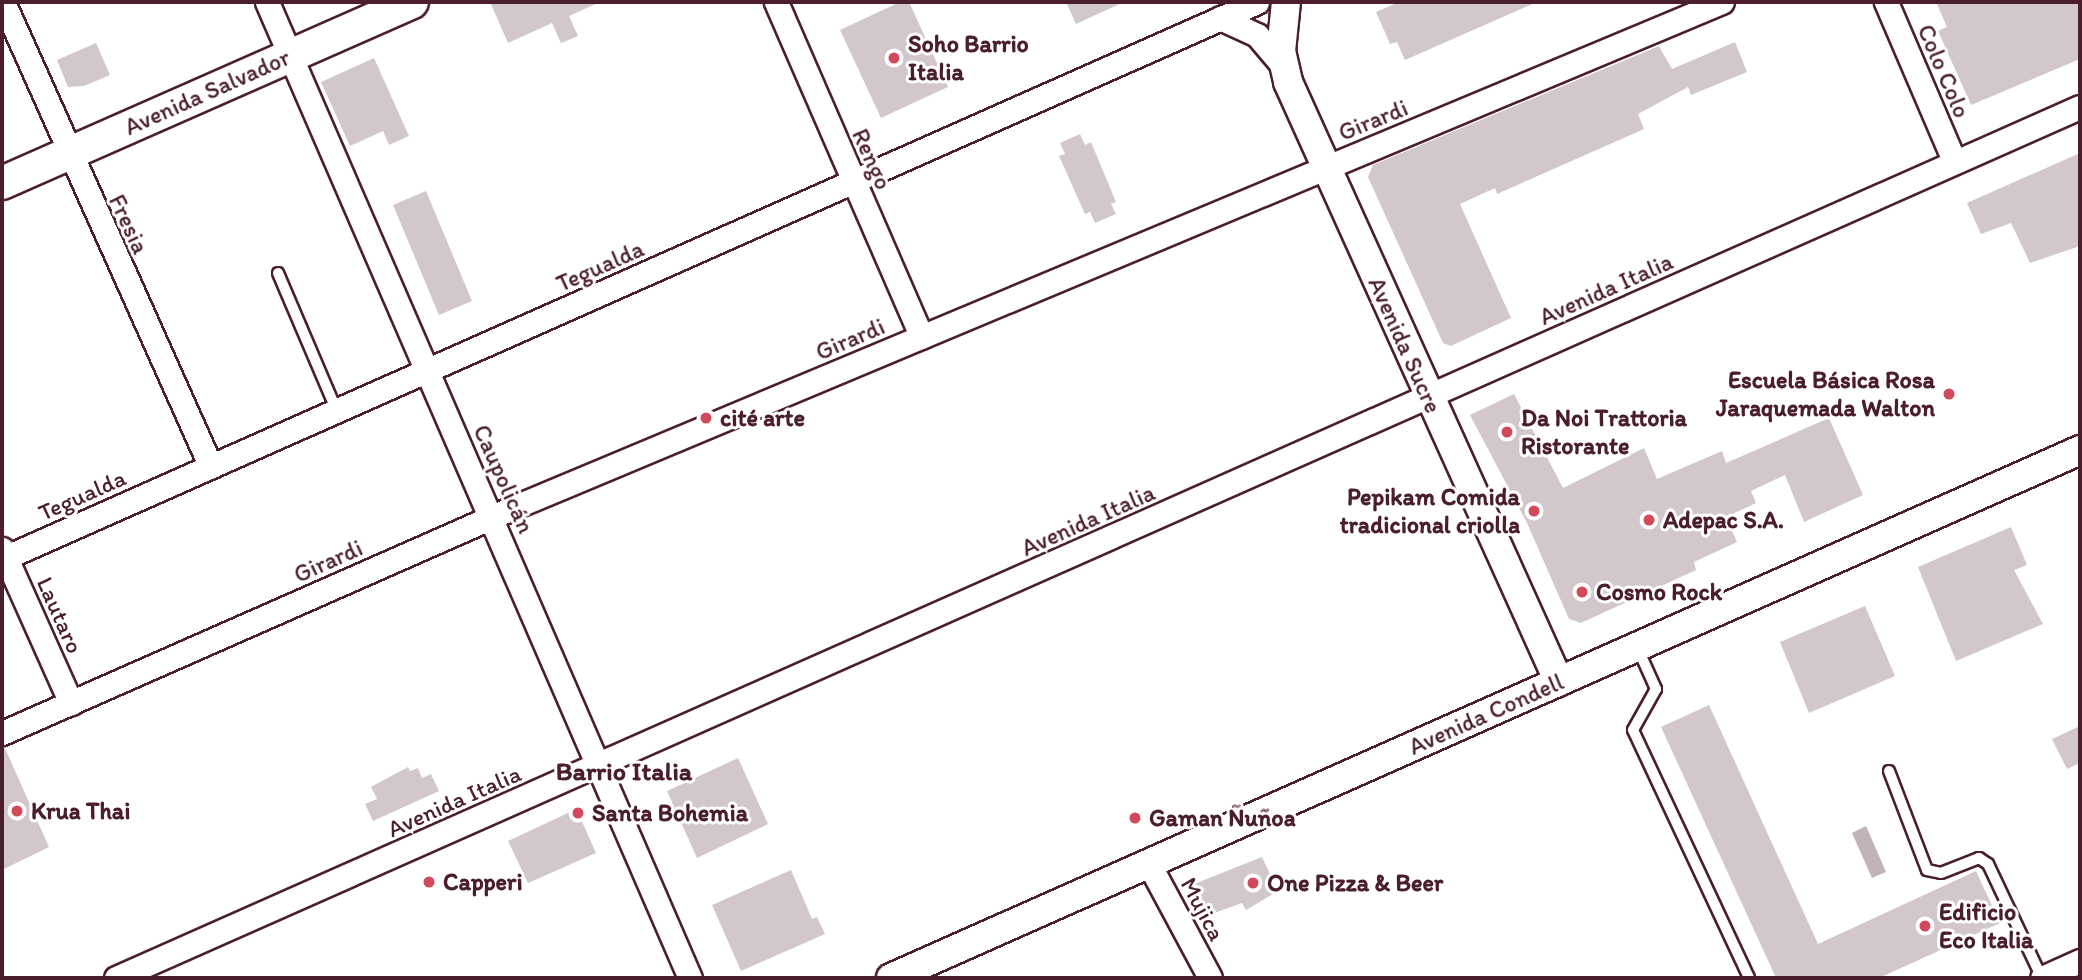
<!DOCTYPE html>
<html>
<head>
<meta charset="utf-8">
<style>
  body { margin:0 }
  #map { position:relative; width:2082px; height:980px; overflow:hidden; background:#fff; font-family:Itim,sans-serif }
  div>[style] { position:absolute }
  .water>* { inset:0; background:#c1b3b6 }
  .building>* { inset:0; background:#d2c7cb }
  .roads { filter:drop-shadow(2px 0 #4a1f2b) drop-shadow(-2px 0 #4a1f2b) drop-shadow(0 2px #4a1f2b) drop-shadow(0 -2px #4a1f2b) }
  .service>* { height:10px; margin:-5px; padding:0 5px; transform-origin:5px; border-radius:5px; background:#fff }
  .minor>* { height:23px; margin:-11.5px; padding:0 11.5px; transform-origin:11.5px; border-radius:11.5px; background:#fff }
  .tertiary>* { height:28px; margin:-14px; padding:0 14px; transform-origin:14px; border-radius:14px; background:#fff }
  .secondary>* { height:32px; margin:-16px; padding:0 16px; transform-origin:16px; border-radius:16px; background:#fff }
  .dots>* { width:19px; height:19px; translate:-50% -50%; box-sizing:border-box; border:4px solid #fff; border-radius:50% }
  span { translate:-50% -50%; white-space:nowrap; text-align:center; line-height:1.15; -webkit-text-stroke:6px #fff; paint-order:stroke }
  .poi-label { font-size:24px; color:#4a1f2b; font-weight:700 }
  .left { translate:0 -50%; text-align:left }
  .right { translate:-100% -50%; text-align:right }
  .street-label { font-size:24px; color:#4a1f2b }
  .neighbourhood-label { font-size:26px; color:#4a1f2b; font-weight:700 }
  .frame { position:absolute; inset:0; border:4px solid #4a1f2b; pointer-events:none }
</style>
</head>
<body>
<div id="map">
  <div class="water">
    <i style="clip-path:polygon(1866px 826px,1886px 872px,1872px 878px,1852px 833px)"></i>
  </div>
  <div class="building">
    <i style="clip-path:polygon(490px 2px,600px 2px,569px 16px,578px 36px,561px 43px,552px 23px,508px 43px)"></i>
    <i style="clip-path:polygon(900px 2px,909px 2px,948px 87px,881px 118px,840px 30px)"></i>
    <i style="clip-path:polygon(1066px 2px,1124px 2px,1076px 24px)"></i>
    <i style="clip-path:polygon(1399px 2px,1537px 2px,1405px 60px,1397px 42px,1390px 44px,1376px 12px)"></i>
    <i style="clip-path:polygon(1936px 2px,2080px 2px,2080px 59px,1971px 105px,1938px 31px,1947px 27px)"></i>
    <i style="clip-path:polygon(1735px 42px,1747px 72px,1691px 95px,1688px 87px,1638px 114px,1644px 129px,1497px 194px,1495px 188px,1460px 204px,1511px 318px,1451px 346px,1443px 343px,1368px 177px,1373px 165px,1659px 46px,1672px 69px)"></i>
    <i style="clip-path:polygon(96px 43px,110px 75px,84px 86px,68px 87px,57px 60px)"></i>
    <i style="clip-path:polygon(374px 58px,409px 136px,389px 145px,383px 131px,350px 146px,321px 82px)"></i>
    <i style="clip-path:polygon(1080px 134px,1085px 145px,1091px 142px,1116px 202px,1111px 204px,1116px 214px,1095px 223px,1090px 212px,1085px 214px,1059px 156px,1065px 154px,1060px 143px)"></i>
    <i style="clip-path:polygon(2080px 153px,2080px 246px,2030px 263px,2011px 223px,1981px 234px,1967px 203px)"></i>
    <i style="clip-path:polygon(426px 191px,472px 301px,439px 315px,393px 205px)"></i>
    <i style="clip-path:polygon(1514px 394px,1563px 488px,1644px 448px,1657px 479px,1722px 451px,1726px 463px,1829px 418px,1863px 495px,1804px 522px,1785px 475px,1751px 491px,1756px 503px,1726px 517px,1737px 542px,1694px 562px,1696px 570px,1581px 623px,1569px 619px,1527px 523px,1470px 415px)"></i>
    <i style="clip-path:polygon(2011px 527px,2027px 565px,2014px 570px,2043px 624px,1956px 661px,1918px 567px)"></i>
    <i style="clip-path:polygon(1865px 606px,1895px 676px,1809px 713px,1780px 642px)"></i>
    <i style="clip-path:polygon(1709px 705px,1818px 944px,1976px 871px,2000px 923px,1879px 978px,1776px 978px,1661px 727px)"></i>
    <i style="clip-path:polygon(2080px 726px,2080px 763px,2067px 769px,2052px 739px)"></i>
    <i style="clip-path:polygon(4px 746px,49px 847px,2px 870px,2px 747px)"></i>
    <i style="clip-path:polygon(738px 758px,768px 824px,697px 858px,667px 791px)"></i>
    <i style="clip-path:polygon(408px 767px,410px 771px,418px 768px,422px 778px,431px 774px,439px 791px,373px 821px,365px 804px,377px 799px,371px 787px)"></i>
    <i style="clip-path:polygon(568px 813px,580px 817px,596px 853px,528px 883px,508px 841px)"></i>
    <i style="clip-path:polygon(1262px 857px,1278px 891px,1246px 910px,1242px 903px,1203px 917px,1192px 892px,1194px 884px)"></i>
    <i style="clip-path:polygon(791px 870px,812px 919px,817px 917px,825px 934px,741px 971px,712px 905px)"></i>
  </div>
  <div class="roads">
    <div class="service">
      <i style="left:278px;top:273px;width:150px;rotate:66.9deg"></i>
      <i style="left:1638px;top:649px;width:44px;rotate:65.8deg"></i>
      <i style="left:1656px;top:689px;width:47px;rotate:119.3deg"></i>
      <i style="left:1633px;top:730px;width:274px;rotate:64.9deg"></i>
      <i style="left:1889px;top:771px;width:106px;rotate:69deg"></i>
      <i style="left:1927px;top:870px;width:14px;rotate:12deg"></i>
      <i style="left:1941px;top:873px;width:41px;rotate:-21.5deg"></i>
      <i style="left:1979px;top:858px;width:11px;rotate:34deg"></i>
      <i style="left:1988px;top:864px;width:126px;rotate:64.7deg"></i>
    </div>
    <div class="minor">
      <i style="left:3px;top:2px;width:509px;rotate:65.9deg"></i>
      <i style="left:267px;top:2px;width:1064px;rotate:66.57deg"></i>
      <i style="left:776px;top:2px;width:365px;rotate:66.5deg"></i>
      <i style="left:1886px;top:2px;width:173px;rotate:66.8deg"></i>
      <i style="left:1220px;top:18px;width:41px;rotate:24.7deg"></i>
      <i style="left:1257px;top:35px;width:42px;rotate:49.8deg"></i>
      <i style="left:2px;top:549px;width:169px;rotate:65.9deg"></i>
      <i style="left:2px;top:559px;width:1373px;rotate:-23.93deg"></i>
      <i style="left:2px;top:733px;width:563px;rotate:-23.79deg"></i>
      <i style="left:517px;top:506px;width:1306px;rotate:-22.7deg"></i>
      <i style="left:1149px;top:864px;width:129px;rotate:61.8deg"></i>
      <i style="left:116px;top:978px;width:2148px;rotate:-23.92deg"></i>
      <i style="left:2042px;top:978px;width:42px;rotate:-24.1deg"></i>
    </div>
    <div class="tertiary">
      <i style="left:1286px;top:2px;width:49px;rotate:95.8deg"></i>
      <i style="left:1281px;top:51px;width:32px;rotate:77deg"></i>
      <i style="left:1288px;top:82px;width:658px;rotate:65.69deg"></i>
      <i style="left:891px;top:978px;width:1301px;rotate:-23.94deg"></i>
    </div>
    <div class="secondary">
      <i style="left:2px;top:183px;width:448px;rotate:-23.8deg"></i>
    </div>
  </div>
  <div class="dots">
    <i style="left:894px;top:58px;background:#d1495b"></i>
    <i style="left:1949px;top:394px;background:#d1495b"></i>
    <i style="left:706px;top:418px;background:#d1495b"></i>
    <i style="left:1507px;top:432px;background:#d1495b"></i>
    <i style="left:1534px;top:511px;background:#d1495b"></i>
    <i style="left:1649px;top:520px;background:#d1495b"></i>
    <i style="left:1582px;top:592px;background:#d1495b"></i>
    <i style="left:17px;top:811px;background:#d1495b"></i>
    <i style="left:578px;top:813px;background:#d1495b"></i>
    <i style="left:1135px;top:818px;background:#d1495b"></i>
    <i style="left:429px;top:882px;background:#d1495b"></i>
    <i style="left:1253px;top:883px;background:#d1495b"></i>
    <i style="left:1925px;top:926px;background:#d1495b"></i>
  </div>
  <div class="poi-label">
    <span class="left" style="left:908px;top:58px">Soho Barrio<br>Italia</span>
    <span class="right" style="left:1935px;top:394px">Escuela Básica Rosa<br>Jaraquemada Walton</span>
    <span class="left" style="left:720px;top:418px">cité arte</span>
    <span class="left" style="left:1521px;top:432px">Da Noi Trattoria<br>Ristorante</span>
    <span class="right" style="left:1520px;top:511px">Pepikam Comida<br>tradicional criolla</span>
    <span class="left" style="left:1663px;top:520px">Adepac S.A.</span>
    <span class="left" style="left:1596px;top:592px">Cosmo Rock</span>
    <span class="left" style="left:31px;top:811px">Krua Thai</span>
    <span class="left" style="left:592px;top:813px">Santa Bohemia</span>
    <span class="left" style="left:1149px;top:818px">Gaman Ñuñoa</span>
    <span class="left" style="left:443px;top:882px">Capperi</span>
    <span class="left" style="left:1267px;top:883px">One Pizza &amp; Beer</span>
    <span class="left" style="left:1939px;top:926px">Edificio<br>Eco Italia</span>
  </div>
  <div class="street-label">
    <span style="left:1944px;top:71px;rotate:67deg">Colo Colo</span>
    <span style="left:207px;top:92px;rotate:-24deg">Avenida Salvador</span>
    <span style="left:1373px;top:120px;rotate:-22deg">Girardi</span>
    <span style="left:872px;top:159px;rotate:66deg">Rengo</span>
    <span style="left:129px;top:224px;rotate:65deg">Fresia</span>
    <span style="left:600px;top:266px;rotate:-24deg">Tegualda</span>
    <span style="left:1606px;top:289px;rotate:-24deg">Avenida Italia</span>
    <span style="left:850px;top:339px;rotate:-23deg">Girardi</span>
    <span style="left:1405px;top:345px;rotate:66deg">Avenida Sucre</span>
    <span style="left:504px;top:479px;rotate:66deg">Caupolicán</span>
    <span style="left:82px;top:495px;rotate:-24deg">Tegualda</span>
    <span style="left:1088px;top:520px;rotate:-24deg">Avenida Italia</span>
    <span style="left:328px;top:561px;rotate:-24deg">Girardi</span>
    <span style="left:60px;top:615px;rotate:66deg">Lautaro</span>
    <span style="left:1486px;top:714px;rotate:-24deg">Avenida Condell</span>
    <span style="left:454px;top:801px;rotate:-24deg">Avenida Italia</span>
    <span style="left:1203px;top:909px;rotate:62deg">Mujica</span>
  </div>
  <div class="neighbourhood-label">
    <span style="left:624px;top:772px">Barrio Italia</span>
  </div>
  <div class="frame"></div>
</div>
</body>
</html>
